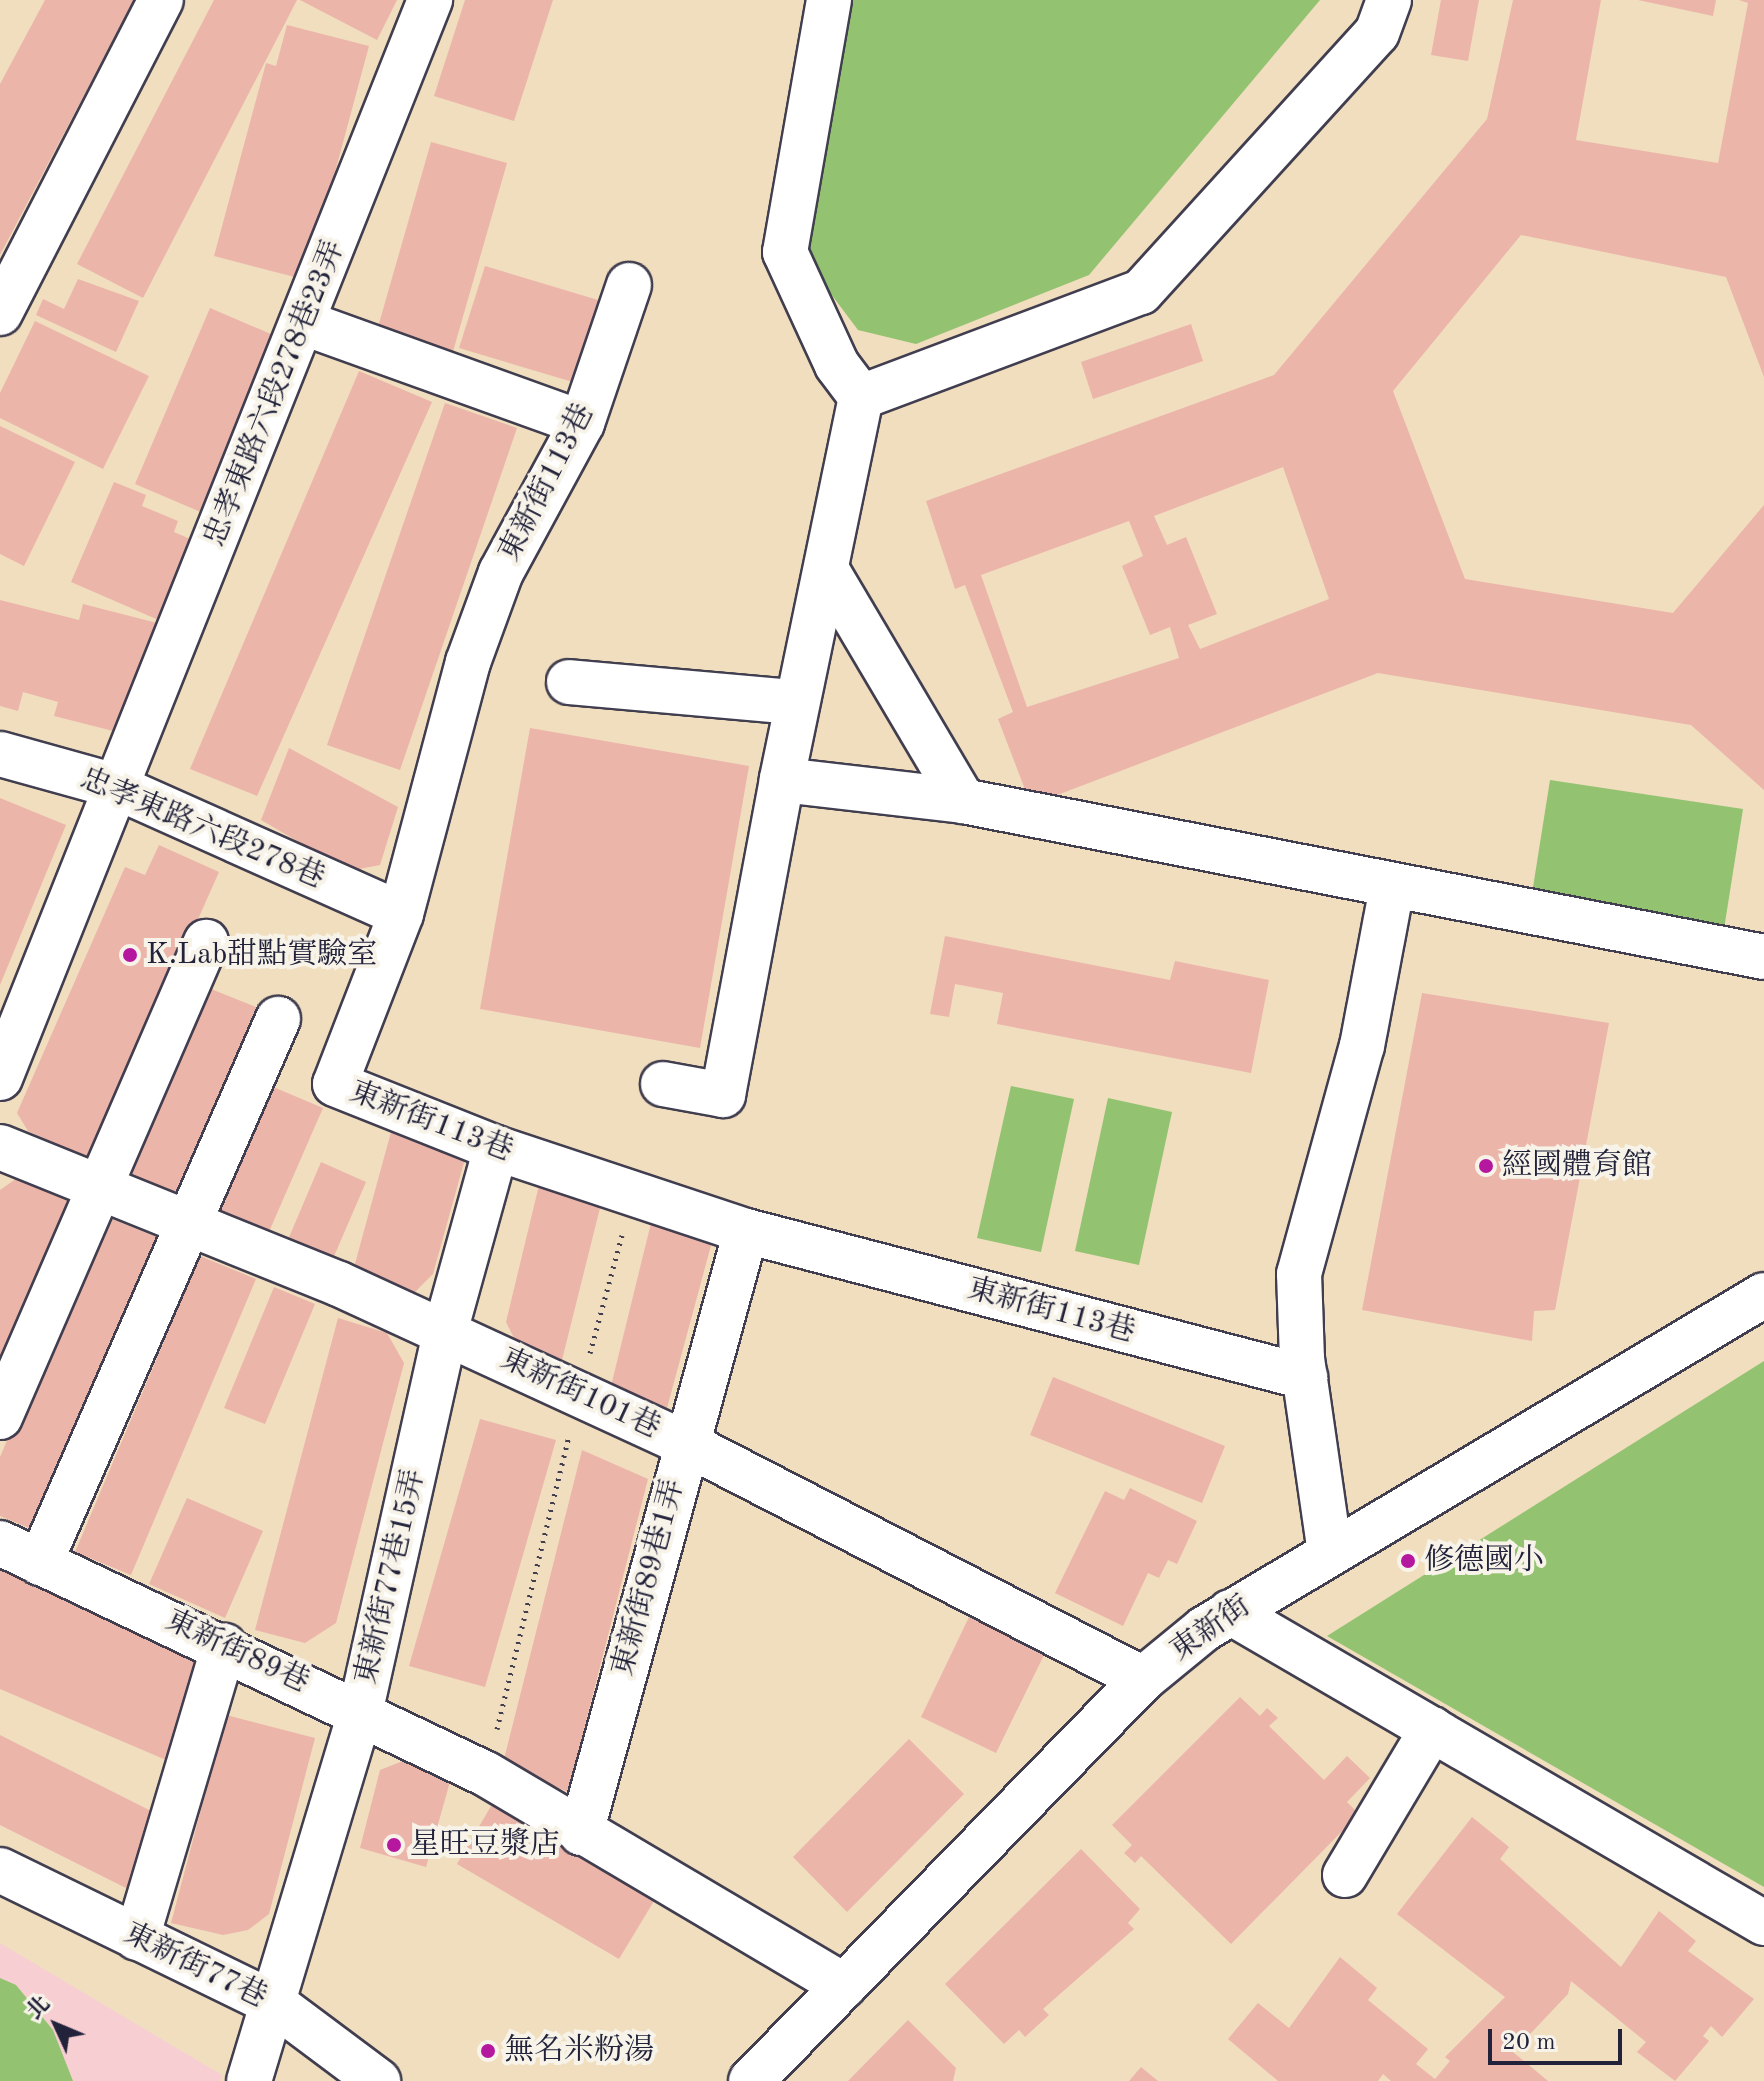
<!DOCTYPE html>
<html>
<head>
<meta charset="utf-8">
<style>
  body { margin:0 }
  #map { position:relative; width:1764px; height:2081px; overflow:hidden; background:#f0debf; font-family:"Old Standard TT","Noto Serif TC",serif }
  div>[style] { position:absolute }
  .built>* { inset:0; background:#f7cfd3 }
  .green>* { inset:0; background:#93c271 }
  .building>* { inset:0; background:#ecb5aa }
  .path>* { height:5px; margin-top:-2.5px; transform-origin:0; background:repeating-linear-gradient(90deg,#413e4f 0 2px,transparent 0 8px) }
  .roads { filter:drop-shadow(2px 0 #413e4f) drop-shadow(-2px 0 #413e4f) drop-shadow(0 2px #413e4f) drop-shadow(0 -2px #413e4f) }
  .minor>* { height:44px; margin:-22px; padding:0 22px; transform-origin:22px; border-radius:22px; background:#fff }
  .dots>* { width:22px; height:22px; translate:-50% -50%; box-sizing:border-box; border:4px solid #f7f3e8; border-radius:50% }
  span { translate:-50% -50%; white-space:nowrap; text-align:center; line-height:1.15; -webkit-text-stroke:8px #f7f3e8; paint-order:stroke }
  .street-label { font-size:30px; color:#22223b }
  .poi-label { font-size:30px; color:#22223b }
  .left { translate:0 -50%; text-align:left }
  .north { position:absolute; left:16px; top:1985px; width:80px; height:80px; -webkit-text-stroke:6px #f7f3e8; paint-order:stroke; rotate:314deg; font-size:22px; font-weight:700; line-height:32px; text-align:center; color:#22223b }
  .north::after { content:''; display:block; margin:auto; width:28px; height:36px; background:#22223b; clip-path:polygon(50% 0,100% 100%,50% 72%,0 100%) }
  .scale { position:absolute; left:1488px; top:2029px; width:134px; height:36px; box-sizing:border-box; border:4px solid #22223b; border-top:0; padding-left:10px; font-size:24px; line-height:28px; white-space:nowrap; color:#22223b; -webkit-text-stroke:6px #f7f3e8; paint-order:stroke }
</style>
</head>
<body>
<div id="map">
  <div class="built">
    <i style="clip-path:polygon(0 1943px,222px 2075px,220px 2081px,0 2081px)"></i>
  </div>
  <div class="green">
    <i style="clip-path:polygon(846px 0,1320px 0,1089px 275px,916px 344px,858px 330px,804px 258px)"></i>
    <i style="clip-path:polygon(1550px 780px,1743px 809px,1724px 929px,1531px 900px)"></i>
    <i style="clip-path:polygon(1011px 1086px,1074px 1099px,1041px 1252px,977px 1238px)"></i>
    <i style="clip-path:polygon(1108px 1098px,1172px 1112px,1139px 1265px,1075px 1251px)"></i>
    <i style="clip-path:polygon(1764px 1361px,1764px 1887px,1327px 1636px)"></i>
    <i style="clip-path:polygon(0 1978px,16px 1985px,53px 2030px,73px 2081px,0 2081px)"></i>
  </div>
  <div class="building">
    <i style="clip-path:polygon(45px 0,134px 0,0 255px,0 84px)"></i>
    <i style="clip-path:polygon(214px 0,297px 0,143px 298px,77px 264px)"></i>
    <i style="clip-path:polygon(300px 0,397px 0,377px 40px)"></i>
    <i style="clip-path:polygon(465px 0,553px 0,514px 121px,434px 96px)"></i>
    <i style="clip-path:polygon(1441px 0,1479px 0,1468px 61px,1431px 55px)"></i>
    <i style="clip-path:polygon(evenodd,1513px 0,1601px 0,1576px 140px,1718px 163px,1748px 3px,1739px 0,1764px 0,1764px 377px,1726px 277px,1521px 235px,1393px 391px,1465px 579px,1673px 613px,1764px 505px,1764px 790px,1691px 725px,1378px 673px,1031px 805px,998px 719px,1013px 712px,965px 585px,955px 589px,926px 501px,1274px 375px,1487px 119px,1513px 0,1283px 467px,1329px 599px,1200px 649px,1188px 625px,1217px 614px,1186px 537px,1167px 545px,1154px 516px,1283px 467px,1513px 0,1129px 521px,1143px 556px,1122px 566px,1150px 635px,1170px 627px,1179px 658px,1027px 707px,981px 575px,1129px 521px)"></i>
    <i style="clip-path:polygon(1638px 0,1716px 0,1713px 16px)"></i>
    <i style="clip-path:polygon(287px 25px,369px 46px,306px 280px,214px 256px,266px 63px,276px 66px)"></i>
    <i style="clip-path:polygon(431px 142px,507px 163px,452px 355px,376px 334px)"></i>
    <i style="clip-path:polygon(485px 266px,618px 306px,593px 388px,459px 348px)"></i>
    <i style="clip-path:polygon(78px 279px,139px 301px,116px 352px,36px 315px,43px 299px,64px 309px)"></i>
    <i style="clip-path:polygon(210px 308px,285px 340px,210px 516px,135px 484px)"></i>
    <i style="clip-path:polygon(35px 321px,149px 376px,103px 469px,0 418px,0 393px)"></i>
    <i style="clip-path:polygon(1191px 324px,1203px 361px,1093px 399px,1081px 362px)"></i>
    <i style="clip-path:polygon(359px 371px,432px 402px,257px 796px,190px 769px)"></i>
    <i style="clip-path:polygon(445px 403px,517px 428px,400px 770px,327px 745px)"></i>
    <i style="clip-path:polygon(0 426px,75px 462px,24px 566px,0 554px)"></i>
    <i style="clip-path:polygon(114px 482px,146px 495px,142px 506px,178px 521px,174px 532px,204px 545px,170px 625px,71px 582px)"></i>
    <i style="clip-path:polygon(0 600px,79px 620px,83px 604px,157px 623px,132px 720px,117px 732px,54px 716px,58px 702px,23px 692px,18px 711px,0 706px)"></i>
    <i style="clip-path:polygon(530px 728px,749px 766px,700px 1048px,480px 1009px)"></i>
    <i style="clip-path:polygon(289px 748px,398px 807px,380px 865px,349px 871px,261px 820px)"></i>
    <i style="clip-path:polygon(0 798px,66px 825px,0 985px)"></i>
    <i style="clip-path:polygon(159px 845px,219px 872px,91px 1160px,28px 1131px,17px 1113px,125px 867px,145px 875px)"></i>
    <i style="clip-path:polygon(945px 936px,1170px 980px,1175px 961px,1269px 980px,1251px 1073px,997px 1024px,1003px 993px,955px 984px,949px 1017px,930px 1014px)"></i>
    <i style="clip-path:polygon(206px 987px,261px 1009px,181px 1199px,127px 1176px)"></i>
    <i style="clip-path:polygon(1422px 993px,1609px 1023px,1555px 1310px,1534px 1311px,1532px 1341px,1362px 1310px)"></i>
    <i style="clip-path:polygon(271px 1086px,323px 1108px,268px 1234px,216px 1211px)"></i>
    <i style="clip-path:polygon(394px 1121px,470px 1141px,433px 1274px,413px 1294px,353px 1271px)"></i>
    <i style="clip-path:polygon(321px 1162px,366px 1182px,332px 1261px,287px 1242px)"></i>
    <i style="clip-path:polygon(20px 1176px,79px 1201px,0 1384px,0 1190px)"></i>
    <i style="clip-path:polygon(540px 1181px,603px 1196px,562px 1360px,516px 1342px,506px 1322px)"></i>
    <i style="clip-path:polygon(102px 1215px,164px 1240px,41px 1533px,0 1516px,0 1457px)"></i>
    <i style="clip-path:polygon(651px 1223px,713px 1238px,663px 1423px,610px 1390px)"></i>
    <i style="clip-path:polygon(200px 1256px,256px 1279px,131px 1575px,75px 1552px)"></i>
    <i style="clip-path:polygon(274px 1287px,315px 1304px,265px 1424px,224px 1408px)"></i>
    <i style="clip-path:polygon(338px 1318px,387px 1333px,404px 1363px,336px 1623px,305px 1643px,255px 1630px)"></i>
    <i style="clip-path:polygon(1053px 1377px,1225px 1446px,1202px 1503px,1030px 1435px)"></i>
    <i style="clip-path:polygon(480px 1419px,556px 1440px,485px 1687px,409px 1666px)"></i>
    <i style="clip-path:polygon(582px 1450px,648px 1479px,568px 1792px,503px 1763px)"></i>
    <i style="clip-path:polygon(1130px 1488px,1197px 1521px,1177px 1564px,1168px 1560px,1159px 1578px,1148px 1573px,1123px 1626px,1055px 1593px,1105px 1491px,1124px 1500px)"></i>
    <i style="clip-path:polygon(187px 1498px,263px 1531px,225px 1618px,149px 1584px)"></i>
    <i style="clip-path:polygon(0 1564px,211px 1655px,166px 1760px,0 1689px)"></i>
    <i style="clip-path:polygon(970px 1615px,1046px 1651px,996px 1753px,921px 1717px)"></i>
    <i style="clip-path:polygon(1240px 1697px,1260px 1716px,1267px 1708px,1278px 1718px,1269px 1726px,1324px 1780px,1347px 1756px,1370px 1778px,1347px 1802px,1359px 1814px,1231px 1944px,1141px 1856px,1135px 1863px,1124px 1853px,1132px 1845px,1112px 1825px)"></i>
    <i style="clip-path:polygon(226px 1715px,315px 1738px,269px 1914px,248px 1930px,223px 1935px,171px 1923px)"></i>
    <i style="clip-path:polygon(0 1735px,179px 1825px,142px 1896px,0 1825px)"></i>
    <i style="clip-path:polygon(909px 1739px,964px 1794px,847px 1912px,793px 1857px)"></i>
    <i style="clip-path:polygon(408px 1759px,451px 1778px,426px 1867px,360px 1848px,380px 1770px)"></i>
    <i style="clip-path:polygon(494px 1801px,657px 1896px,619px 1959px,457px 1864px)"></i>
    <i style="clip-path:polygon(1472px 1817px,1509px 1847px,1500px 1859px,1621px 1967px,1659px 1911px,1696px 1941px,1688px 1951px,1754px 1999px,1722px 2037px,1711px 2026px,1703px 2036px,1709px 2041px,1675px 2081px,1637px 2052px,1646px 2042px,1571px 1981px,1568px 1994px,1513px 2052px,1548px 2081px,1391px 2081px,1383px 2074px,1378px 2081px,1278px 2081px,1228px 2039px,1258px 2003px,1289px 2028px,1340px 1957px,1377px 1988px,1368px 2000px,1428px 2049px,1416px 2064px,1435px 2079px,1450px 2061px,1445px 2057px,1505px 1997px,1397px 1914px)"></i>
    <i style="clip-path:polygon(1081px 1849px,1140px 1909px,1128px 1923px,1134px 1929px,1043px 2009px,1049px 2015px,1025px 2037px,1019px 2030px,1004px 2044px,945px 1984px)"></i>
    <i style="clip-path:polygon(908px 2020px,956px 2068px,953px 2081px,848px 2081px)"></i>
    <i style="clip-path:polygon(1141px 2067px,1158px 2081px,1129px 2081px)"></i>
  </div>
  <div class="path">
    <i style="left:590px;top:1353px;width:122px;rotate:-74.8deg"></i>
    <i style="left:497px;top:1729px;width:302px;rotate:-76.2deg"></i>
  </div>
  <div class="roads">
    <div class="minor">
      <i style="left:829px;top:0;width:256px;rotate:99.9deg"></i>
      <i style="left:785px;top:252px;width:124px;rotate:65.3deg"></i>
      <i style="left:837px;top:365px;width:40px;rotate:53deg"></i>
      <i style="left:861px;top:397px;width:299px;rotate:-20.6deg"></i>
      <i style="left:1141px;top:292px;width:350px;rotate:-47.7deg"></i>
      <i style="left:1377px;top:33px;width:35px;rotate:-70deg"></i>
      <i style="left:629px;top:285px;width:146px;rotate:108.8deg"></i>
      <i style="left:582px;top:423px;width:170px;rotate:118.5deg"></i>
      <i style="left:501px;top:572px;width:96px;rotate:110.1deg"></i>
      <i style="left:468px;top:662px;width:261px;rotate:104.9deg"></i>
      <i style="left:401px;top:914px;width:182px;rotate:111.2deg"></i>
      <i style="left:335px;top:1084px;width:173px;rotate:21.7deg"></i>
      <i style="left:496px;top:1148px;width:263px;rotate:18.4deg"></i>
      <i style="left:746px;top:1231px;width:578px;rotate:14.64deg"></i>
      <i style="left:0;top:313px;width:352px;rotate:-62.8deg"></i>
      <i style="left:307px;top:324px;width:292px;rotate:19.8deg"></i>
      <i style="left:861px;top:397px;width:391px;rotate:101.7deg"></i>
      <i style="left:782px;top:780px;width:182px;rotate:6.6deg"></i>
      <i style="left:963px;top:801px;width:816px;rotate:11.02deg"></i>
      <i style="left:829px;top:574px;width:264px;rotate:59.4deg"></i>
      <i style="left:569px;top:682px;width:227px;rotate:5.1deg"></i>
      <i style="left:0;top:754px;width:116px;rotate:15.5deg"></i>
      <i style="left:112px;top:785px;width:316px;rotate:24.1deg"></i>
      <i style="left:0;top:1078px;width:1161px;rotate:-68.25deg"></i>
      <i style="left:663px;top:1084px;width:61px;rotate:10.4deg"></i>
      <i style="left:723px;top:1095px;width:320px;rotate:-79.4deg"></i>
      <i style="left:0;top:1147px;width:366px;rotate:22deg"></i>
      <i style="left:339px;top:1284px;width:381px;rotate:24.7deg"></i>
      <i style="left:685px;top:1443px;width:515px;rotate:27.26deg"></i>
      <i style="left:0;top:1417px;width:518px;rotate:-66.55deg"></i>
      <i style="left:0;top:1543px;width:538px;rotate:25.42deg"></i>
      <i style="left:486px;top:1774px;width:416px;rotate:30.6deg"></i>
      <i style="left:1330px;top:1553px;width:196px;rotate:-98.2deg"></i>
      <i style="left:1302px;top:1359px;width:85px;rotate:-92deg"></i>
      <i style="left:1299px;top:1274px;width:237px;rotate:-74.6deg"></i>
      <i style="left:1362px;top:1046px;width:162px;rotate:-79.3deg"></i>
      <i style="left:40px;top:1563px;width:594px;rotate:-66.37deg"></i>
      <i style="left:1230px;top:1612px;width:618px;rotate:30.22deg"></i>
      <i style="left:581px;top:1833px;width:624px;rotate:-74.67deg"></i>
      <i style="left:0;top:1870px;width:306px;rotate:26deg"></i>
      <i style="left:275px;top:2004px;width:129px;rotate:36.8deg"></i>
      <i style="left:1345px;top:1875px;width:170px;rotate:-59.2deg"></i>
      <i style="left:137px;top:1938px;width:305px;rotate:-73.4deg"></i>
      <i style="left:249px;top:2081px;width:388px;rotate:-73.2deg"></i>
      <i style="left:361px;top:1709px;width:386px;rotate:-77.4deg"></i>
      <i style="left:445px;top:1332px;width:191px;rotate:-74.5deg"></i>
      <i style="left:751px;top:2081px;width:561px;rotate:-45.72deg"></i>
      <i style="left:1143px;top:1679px;width:79px;rotate:-39.3deg"></i>
      <i style="left:1204px;top:1629px;width:652px;rotate:-30.81deg"></i>
    </div>
  </div>
  <div class="dots">
    <i style="left:130px;top:955px;background:#b5179e"></i>
    <i style="left:1486px;top:1166px;background:#b5179e"></i>
    <i style="left:1408px;top:1561px;background:#b5179e"></i>
    <i style="left:394px;top:1845px;background:#b5179e"></i>
    <i style="left:488px;top:2051px;background:#b5179e"></i>
  </div>
  <div class="street-label">
    <span style="left:275px;top:394px;rotate:-68deg">忠孝東路六段278巷23弄</span>
    <span style="left:547px;top:483px;rotate:-63deg">東新街113巷</span>
    <span style="left:202px;top:829px;rotate:23deg">忠孝東路六段278巷</span>
    <span style="left:431px;top:1122px;rotate:21deg">東新街113巷</span>
    <span style="left:1051px;top:1311px;rotate:15deg">東新街113巷</span>
    <span style="left:580px;top:1394px;rotate:25deg">東新街101巷</span>
    <span style="left:391px;top:1577px;rotate:-77deg">東新街77巷15弄</span>
    <span style="left:649px;top:1578px;rotate:-75deg">東新街89巷1弄</span>
    <span style="left:1211px;top:1629px;rotate:-35deg">東新街</span>
    <span style="left:237px;top:1652px;rotate:25deg">東新街89巷</span>
    <span style="left:195px;top:1966px;rotate:26deg">東新街77巷</span>
  </div>
  <div class="poi-label">
    <span class="left" style="left:146px;top:955px">K.Lab甜點實驗室</span>
    <span class="left" style="left:1502px;top:1166px">經國體育館</span>
    <span class="left" style="left:1424px;top:1561px">修德國小</span>
    <span class="left" style="left:410px;top:1845px">星旺豆漿店</span>
    <span class="left" style="left:504px;top:2051px">無名米粉湯</span>
  </div>
  <div class="north">北</div>
  <div class="scale">20 m</div>
</div>
</body>
</html>
